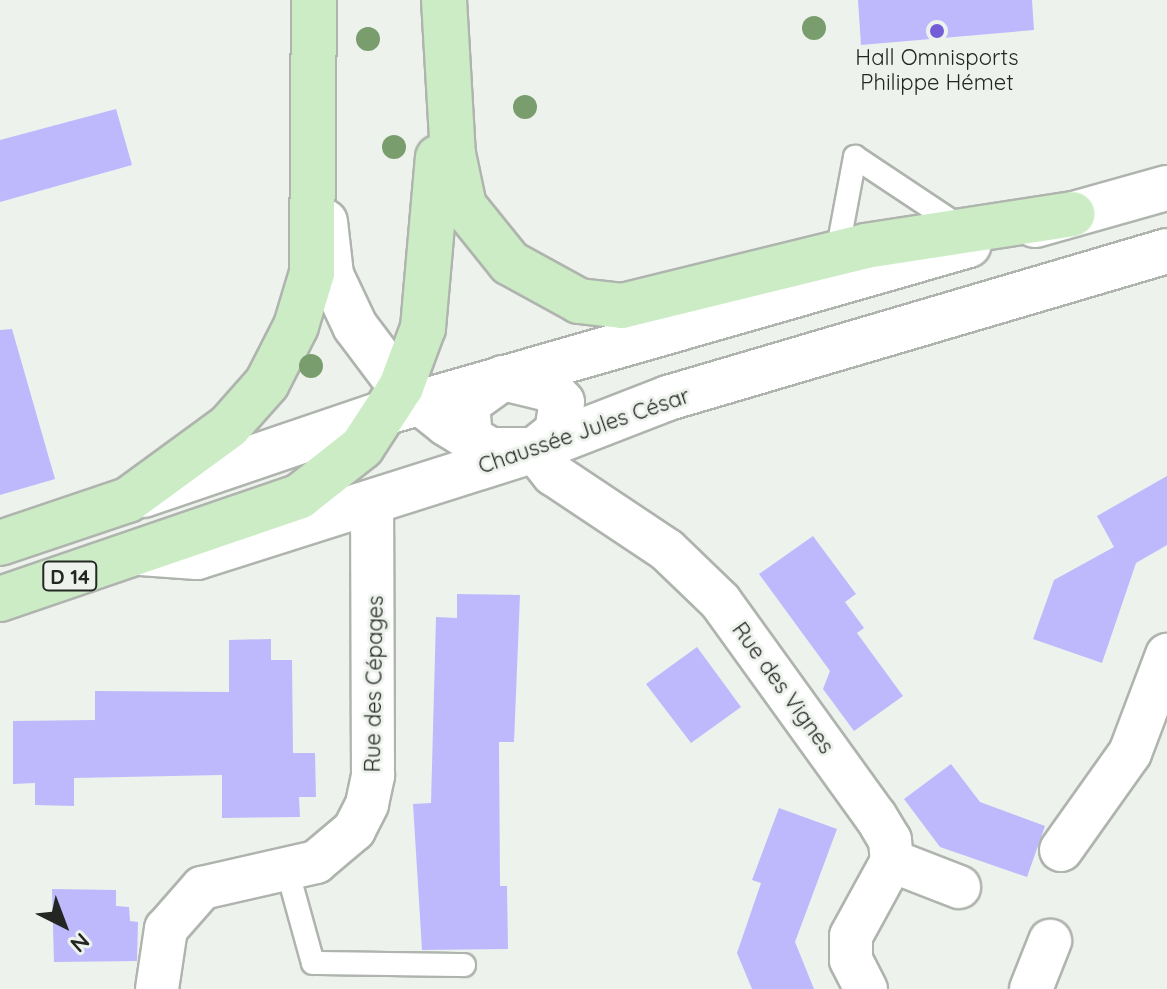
<!DOCTYPE html>
<html>
<head>
<meta charset="utf-8">
<style>
  body { margin:0 }
  #map { position:relative; width:1167px; height:989px; overflow:hidden; background:#edf2ec; font-family:Quicksand,sans-serif }
  div>[style] { position:absolute }
  .building>* { inset:0; background:#beb9fd }
  .roads { filter:drop-shadow(2px 0 #afb4ae) drop-shadow(-2px 0 #afb4ae) drop-shadow(0 2px #afb4ae) drop-shadow(0 -2px #afb4ae) }
  .service>* { height:22px; margin:-11px; padding:0 11px; transform-origin:11px; border-radius:11px; background:#fff }
  .minor>* { height:42px; margin:-21px; padding:0 21px; transform-origin:21px; border-radius:21px; background:#fff }
  .secondary>* { height:44px; margin:-22px; padding:0 22px; transform-origin:22px; border-radius:22px; background:#fff }
  .primary>* { height:44px; margin:-22px; padding:0 22px; transform-origin:22px; border-radius:22px; background:#ccecc5 }
  .trees>* { width:24px; height:24px; margin:-12px; border-radius:50%; background:#7a9d6e }
  .dots>* { width:22px; height:22px; translate:-50% -50%; box-sizing:border-box; border:4px solid #edf2ec; border-radius:50% }
  span { translate:-50% -50%; white-space:nowrap; text-align:center; line-height:1.15; -webkit-text-stroke:6px #edf2ec; paint-order:stroke }
  .shield-label span { padding:2px 6px; background:#edf2ec; border:2px solid; border-radius:6px; -webkit-text-stroke-width:0 }
  .shield-label { font-size:20px; color:#242624; font-weight:700 }
  .poi-label { font-size:22px; color:#242624 }
  .street-label { font-size:22px; color:#242624 }
  .north { position:absolute; left:24px; top:885px; width:80px; height:80px; -webkit-text-stroke:6px #edf2ec; paint-order:stroke; rotate:138deg; font-size:22px; font-weight:700; line-height:32px; text-align:center; color:#242624 }
  .north::after { content:''; display:block; margin:auto; width:28px; height:36px; background:#242624; clip-path:polygon(50% 0,100% 100%,50% 72%,0 100%) }
</style>
</head>
<body>
<div id="map">
  <div class="building">
    <i style="clip-path:polygon(858px 0,1032px 0,1034px 30px,861px 45px)"></i>
    <i style="clip-path:polygon(116px 109px,132px 165px,0 202px,0 140px)"></i>
    <i style="clip-path:polygon(12px 329px,55px 479px,0 495px,0 330px)"></i>
    <i style="clip-path:polygon(1167px 476px,1167px 545px,1136px 563px,1102px 663px,1033px 639px,1054px 580px,1114px 547px,1097px 516px)"></i>
    <i style="clip-path:polygon(813px 536px,856px 594px,845px 602px,864px 628px,857px 633px,903px 696px,854px 731px,823px 689px,830px 671px,759px 574px)"></i>
    <i style="clip-path:polygon(457px 594px,520px 595px,514px 742px,499px 742px,500px 886px,507px 886px,508px 949px,422px 950px,413px 804px,431px 803px,436px 617px,457px 618px)"></i>
    <i style="clip-path:polygon(271px 639px,271px 660px,292px 660px,293px 753px,315px 753px,316px 797px,299px 797px,300px 817px,222px 818px,222px 775px,74px 778px,74px 806px,35px 805px,35px 783px,13px 784px,13px 721px,95px 720px,95px 691px,229px 692px,229px 640px)"></i>
    <i style="clip-path:polygon(697px 647px,741px 707px,691px 743px,646px 684px)"></i>
    <i style="clip-path:polygon(951px 764px,980px 802px,1045px 826px,1027px 877px,940px 847px,904px 799px)"></i>
    <i style="clip-path:polygon(779px 808px,837px 829px,795px 942px,814px 989px,752px 989px,737px 953px,761px 883px,752px 880px)"></i>
    <i style="clip-path:polygon(52px 889px,116px 890px,116px 906px,129px 907px,130px 921px,138px 922px,137px 961px,54px 962px)"></i>
  </div>
  <div class="roads">
    <div class="service">
      <i style="left:837px;top:253px;width:98px;rotate:-79.4deg"></i>
      <i style="left:855px;top:157px;width:128px;rotate:33.6deg"></i>
      <i style="left:288px;top:873px;width:93px;rotate:74.5deg"></i>
      <i style="left:313px;top:963px;width:151px;rotate:0.8deg"></i>
    </div>
    <div class="minor">
      <i style="left:534px;top:450px;width:31px;rotate:52deg"></i>
      <i style="left:553px;top:474px;width:137px;rotate:33.7deg"></i>
      <i style="left:667px;top:550px;width:74px;rotate:43.9deg"></i>
      <i style="left:720px;top:601px;width:266px;rotate:54.2deg"></i>
      <i style="left:876px;top:817px;width:27px;rotate:59deg"></i>
      <i style="left:890px;top:840px;width:21px;rotate:85deg"></i>
      <i style="left:892px;top:861px;width:85px;rotate:118.7deg"></i>
      <i style="left:851px;top:936px;width:24px;rotate:90deg"></i>
      <i style="left:851px;top:960px;width:33px;rotate:63deg"></i>
      <i style="left:1061px;top:850px;width:119px;rotate:-54.6deg"></i>
      <i style="left:1130px;top:753px;width:105px;rotate:-69.3deg"></i>
      <i style="left:892px;top:861px;width:72px;rotate:21.2deg"></i>
      <i style="left:157px;top:989px;width:61px;rotate:-81.5deg"></i>
      <i style="left:166px;top:929px;width:55px;rotate:-48.7deg"></i>
      <i style="left:202px;top:888px;width:117px;rotate:-12.8deg"></i>
      <i style="left:316px;top:862px;width:50px;rotate:-40.1deg"></i>
      <i style="left:354px;top:830px;width:29px;rotate:-63deg"></i>
      <i style="left:367px;top:804px;width:30px;rotate:-78deg"></i>
      <i style="left:373px;top:775px;width:271px;rotate:-90.2deg"></i>
      <i style="left:1031px;top:989px;width:52px;rotate:-68.4deg"></i>
    </div>
    <div class="secondary">
      <i style="left:325px;top:222px;width:53px;rotate:83.5deg"></i>
      <i style="left:331px;top:275px;width:56px;rotate:64.8deg"></i>
      <i style="left:355px;top:326px;width:76px;rotate:53deg"></i>
      <i style="left:401px;top:387px;width:59px;rotate:38.8deg"></i>
      <i style="left:447px;top:424px;width:50px;rotate:31.2deg"></i>
      <i style="left:490px;top:450px;width:44px"></i>
      <i style="left:534px;top:450px;width:29px;rotate:-38deg"></i>
      <i style="left:557px;top:432px;width:30px;rotate:-81deg"></i>
      <i style="left:562px;top:402px;width:18px;rotate:-135deg"></i>
      <i style="left:549px;top:389px;width:47px;rotate:-166.6deg"></i>
      <i style="left:503px;top:378px;width:44px;rotate:144.2deg"></i>
      <i style="left:467px;top:404px;width:34px;rotate:85deg"></i>
      <i style="left:1035px;top:225px;width:137px;rotate:-15.7deg"></i>
      <i style="left:143px;top:495px;width:258px;rotate:-18.8deg"></i>
      <i style="left:387px;top:412px;width:605px;rotate:-16.01deg"></i>
      <i style="left:141px;top:553px;width:56px;rotate:4.1deg"></i>
      <i style="left:197px;top:557px;width:354px;rotate:-17.6deg"></i>
      <i style="left:534px;top:450px;width:144px;rotate:-21.2deg"></i>
      <i style="left:668px;top:398px;width:520px;rotate:-16.41deg"></i>
    </div>
    <div class="primary">
      <i style="left:444px;top:0;width:154px;rotate:86.7deg"></i>
      <i style="left:453px;top:154px;width:53px;rotate:78.1deg"></i>
      <i style="left:464px;top:206px;width:73px;rotate:51.1deg"></i>
      <i style="left:510px;top:263px;width:79px;rotate:28.8deg"></i>
      <i style="left:579px;top:301px;width:43px;rotate:6.6deg"></i>
      <i style="left:622px;top:306px;width:251px;rotate:-13.8deg"></i>
      <i style="left:866px;top:246px;width:209px;rotate:-8.8deg"></i>
      <i style="left:0;top:543px;width:135px;rotate:-18.6deg"></i>
      <i style="left:128px;top:500px;width:125px;rotate:-36.2deg"></i>
      <i style="left:229px;top:426px;width:57px;rotate:-48.5deg"></i>
      <i style="left:267px;top:383px;width:64px;rotate:-63deg"></i>
      <i style="left:296px;top:326px;width:55px;rotate:-73.2deg"></i>
      <i style="left:312px;top:273px;width:273px;rotate:-89.6deg"></i>
      <i style="left:0;top:599px;width:317px;rotate:-18.9deg"></i>
      <i style="left:300px;top:496px;width:79px;rotate:-38.3deg"></i>
      <i style="left:362px;top:447px;width:72px;rotate:-57deg"></i>
      <i style="left:401px;top:387px;width:63px;rotate:-69.6deg"></i>
      <i style="left:423px;top:328px;width:171px;rotate:-85deg"></i>
    </div>
  </div>
  <div class="trees">
    <i style="left:814px;top:28px"></i>
    <i style="left:368px;top:39px"></i>
    <i style="left:525px;top:107px"></i>
    <i style="left:394px;top:147px"></i>
    <i style="left:311px;top:366px"></i>
  </div>
  <div class="dots">
    <i style="left:937px;top:31px;background:#745ed8"></i>
  </div>
  <div class="shield-label">
    <span style="left:70px;top:576px">D 14</span>
  </div>
  <div class="poi-label">
    <span style="left:937px;top:70px">Hall Omnisports<br>Philippe Hémet</span>
  </div>
  <div class="street-label">
    <span style="left:584px;top:431px;rotate:-19deg">Chaussée Jules César</span>
    <span style="left:374px;top:684px;rotate:-89deg">Rue des Cépages</span>
    <span style="left:783px;top:688px;rotate:54deg">Rue des Vignes</span>
  </div>
  <div class="north">N</div>
</div>
</body>
</html>
